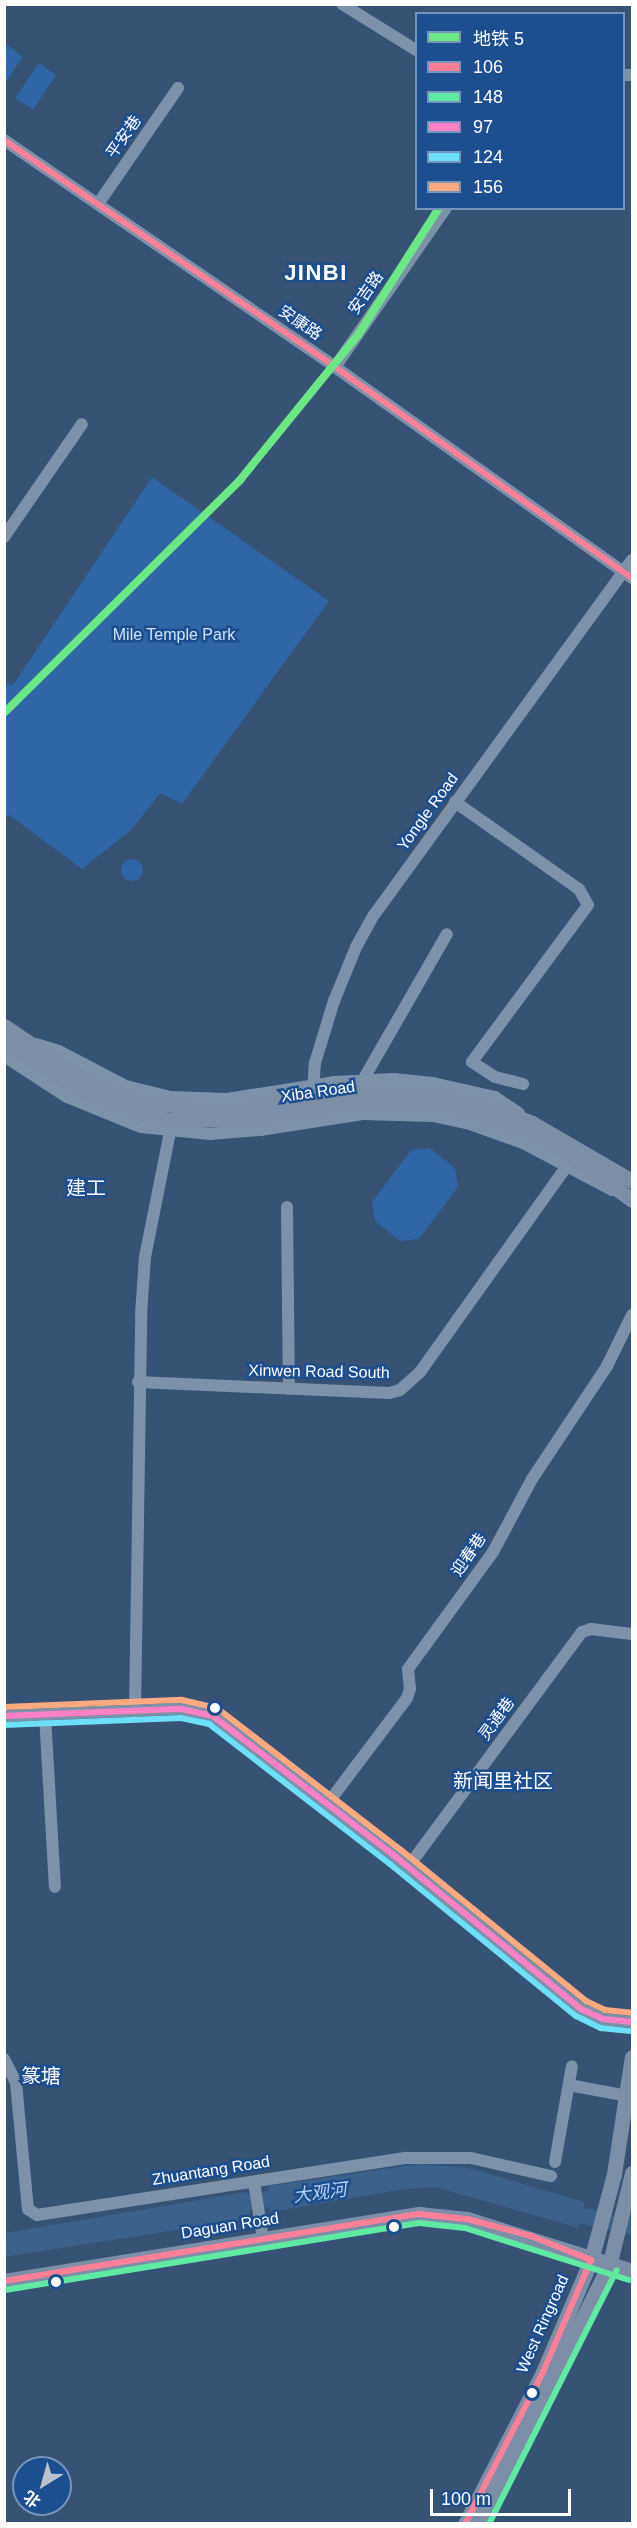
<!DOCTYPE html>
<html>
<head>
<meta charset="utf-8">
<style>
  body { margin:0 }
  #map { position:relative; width:637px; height:2528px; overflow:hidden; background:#365274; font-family:Arial,"Noto Sans SC",sans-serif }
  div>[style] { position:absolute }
  .green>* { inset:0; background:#2f66a5 }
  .round { border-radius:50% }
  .water>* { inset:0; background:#3b618d }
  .river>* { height:16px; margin:-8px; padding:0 8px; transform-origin:8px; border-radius:8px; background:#3b618d }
  .minor>* { height:12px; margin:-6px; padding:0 6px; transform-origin:6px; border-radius:6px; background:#7d92a8 }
  .major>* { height:15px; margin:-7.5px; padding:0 7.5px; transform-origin:7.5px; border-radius:7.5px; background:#7d8ea7 }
  .bus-1>* { height:6px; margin:-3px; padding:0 3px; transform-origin:3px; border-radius:3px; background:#ff8098 }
  .bus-2>* { height:6px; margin:-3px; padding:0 3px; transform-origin:3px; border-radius:3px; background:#60e9a3 }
  .bus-3>* { height:6px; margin:-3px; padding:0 3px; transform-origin:3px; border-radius:3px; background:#ff80c5 }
  .bus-4>* { height:6px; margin:-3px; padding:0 3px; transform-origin:3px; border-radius:3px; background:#6ddff8 }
  .bus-5>* { height:6px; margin:-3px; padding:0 3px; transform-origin:3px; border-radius:3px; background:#ffa980 }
  .metro-1>* { height:8px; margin:-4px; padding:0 4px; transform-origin:4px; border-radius:4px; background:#6ce785 }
  .dots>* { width:16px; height:16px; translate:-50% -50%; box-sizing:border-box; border:3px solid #1b4f8f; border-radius:50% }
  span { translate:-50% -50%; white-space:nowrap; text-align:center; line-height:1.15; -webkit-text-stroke:5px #1b4f8f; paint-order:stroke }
  .street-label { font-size:16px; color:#fff }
  .park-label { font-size:16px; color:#cfe3fa }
  .water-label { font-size:18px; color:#b5d3f5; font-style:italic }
  .quarter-label { font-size:20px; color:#fff }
  .district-label { font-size:22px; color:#fff; font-weight:700; letter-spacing:1.5px }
  .frame { position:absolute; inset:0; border:6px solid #fff; pointer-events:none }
  .legend { position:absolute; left:415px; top:12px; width:210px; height:198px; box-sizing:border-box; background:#1b4f8f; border:2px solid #7695bc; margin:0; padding:8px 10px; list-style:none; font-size:18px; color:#fff }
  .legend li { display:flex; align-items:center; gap:12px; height:30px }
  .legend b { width:30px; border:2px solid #7695bc }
  .north { position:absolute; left:12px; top:2456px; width:60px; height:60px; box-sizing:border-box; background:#1b4f8f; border:2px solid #7695bc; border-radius:50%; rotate:217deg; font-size:16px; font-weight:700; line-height:24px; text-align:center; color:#fff }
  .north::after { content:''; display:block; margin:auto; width:21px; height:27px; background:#b9c2ce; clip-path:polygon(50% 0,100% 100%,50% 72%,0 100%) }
  .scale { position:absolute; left:430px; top:2489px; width:141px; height:27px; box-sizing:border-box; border:3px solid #fff; border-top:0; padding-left:8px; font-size:18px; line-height:21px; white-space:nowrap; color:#fff; -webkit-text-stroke:4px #1b4f8f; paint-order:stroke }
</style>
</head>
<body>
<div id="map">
  <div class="green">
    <i style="clip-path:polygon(5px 43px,23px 57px,5px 83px)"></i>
    <i style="clip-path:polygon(39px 63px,56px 75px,33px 110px,15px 98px)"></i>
    <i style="clip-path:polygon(152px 477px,329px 601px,182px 804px,160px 793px,132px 829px,82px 869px,9px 815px,5px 820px,5px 684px,13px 685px)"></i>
    <i class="round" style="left:121px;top:859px;width:22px;height:22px"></i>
    <i style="clip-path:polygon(430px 1148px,455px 1168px,458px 1187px,419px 1239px,400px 1241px,375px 1221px,372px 1202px,411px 1150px)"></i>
  </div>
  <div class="water">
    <i style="clip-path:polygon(419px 2164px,469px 2168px,585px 2202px,579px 2228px,435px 2187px,405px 2189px,271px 2212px,268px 2186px)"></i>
    <i style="clip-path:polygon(246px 2192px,251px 2218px,5px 2257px,5px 2233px)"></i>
  </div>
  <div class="river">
    <i style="left:227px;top:2205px;width:65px;rotate:-8deg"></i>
    <i style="left:560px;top:2211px;width:74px;rotate:12.5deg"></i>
  </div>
  <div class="minor">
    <i style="left:342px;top:4px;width:87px;rotate:31.9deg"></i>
    <i style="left:624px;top:75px;width:8px"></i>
    <i style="left:4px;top:140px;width:401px;rotate:34.4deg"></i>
    <i style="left:335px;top:367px;width:364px;rotate:35.4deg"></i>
    <i style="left:98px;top:204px;width:141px;rotate:-55.4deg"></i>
    <i style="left:335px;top:367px;width:194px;rotate:-55.1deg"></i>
    <i style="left:4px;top:537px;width:137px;rotate:-55.4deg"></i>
    <i style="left:455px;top:802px;width:151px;rotate:35.1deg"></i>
    <i style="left:579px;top:889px;width:18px;rotate:61deg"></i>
    <i style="left:588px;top:905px;width:195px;rotate:126.5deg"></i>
    <i style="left:472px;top:1062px;width:27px;rotate:33deg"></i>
    <i style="left:495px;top:1077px;width:29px;rotate:14deg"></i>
    <i style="left:36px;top:1044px;width:24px;rotate:17deg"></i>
    <i style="left:59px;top:1051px;width:76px;rotate:27.6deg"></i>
    <i style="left:126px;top:1086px;width:45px;rotate:14deg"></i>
    <i style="left:170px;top:1097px;width:57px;rotate:2deg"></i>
    <i style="left:227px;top:1099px;width:108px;rotate:-9deg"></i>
    <i style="left:334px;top:1082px;width:60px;rotate:-2.9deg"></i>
    <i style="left:394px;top:1079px;width:39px;rotate:6deg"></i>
    <i style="left:433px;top:1083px;width:64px;rotate:12.7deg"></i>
    <i style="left:495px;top:1097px;width:29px;rotate:34deg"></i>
    <i style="left:4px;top:1056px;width:75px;rotate:33.1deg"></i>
    <i style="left:67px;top:1097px;width:80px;rotate:22.1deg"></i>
    <i style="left:141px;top:1127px;width:69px;rotate:5.8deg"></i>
    <i style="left:210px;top:1134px;width:50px;rotate:-4.6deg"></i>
    <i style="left:260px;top:1130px;width:104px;rotate:-8.8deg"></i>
    <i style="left:363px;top:1114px;width:70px;rotate:1.6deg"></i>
    <i style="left:433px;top:1116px;width:35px;rotate:12deg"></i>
    <i style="left:467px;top:1123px;width:59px;rotate:19.7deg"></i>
    <i style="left:523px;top:1143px;width:101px;rotate:27.8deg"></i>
    <i style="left:363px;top:1080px;width:168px;rotate:-60.1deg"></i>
    <i style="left:313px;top:1097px;width:34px;rotate:-87deg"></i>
    <i style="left:315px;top:1063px;width:65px;rotate:-73deg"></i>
    <i style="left:334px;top:1001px;width:58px;rotate:-67.8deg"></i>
    <i style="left:356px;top:947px;width:37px;rotate:-61deg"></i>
    <i style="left:374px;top:915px;width:439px;rotate:-54deg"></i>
    <i style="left:287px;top:1207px;width:182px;rotate:89.4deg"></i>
    <i style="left:138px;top:1382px;width:251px;rotate:2.5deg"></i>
    <i style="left:389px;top:1393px;width:11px;rotate:-15deg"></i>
    <i style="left:400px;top:1390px;width:27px;rotate:-42deg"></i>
    <i style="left:420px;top:1372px;width:253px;rotate:-54.5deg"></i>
    <i style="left:135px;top:1711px;width:396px;rotate:-89.1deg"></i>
    <i style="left:141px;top:1315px;width:58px;rotate:-86.1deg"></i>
    <i style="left:145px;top:1257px;width:127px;rotate:-78.7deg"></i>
    <i style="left:45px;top:1715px;width:172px;rotate:86.7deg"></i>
    <i style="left:4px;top:1716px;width:178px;rotate:-2.3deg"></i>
    <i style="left:182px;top:1709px;width:32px;rotate:13deg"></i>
    <i style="left:213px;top:1716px;width:231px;rotate:37.6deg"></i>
    <i style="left:396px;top:1857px;width:239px;rotate:39.4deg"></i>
    <i style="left:581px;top:2009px;width:24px;rotate:24deg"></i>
    <i style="left:603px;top:2019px;width:29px;rotate:6deg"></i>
    <i style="left:328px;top:1803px;width:131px;rotate:-53deg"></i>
    <i style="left:407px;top:1698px;width:9px;rotate:-72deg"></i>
    <i style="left:410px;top:1689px;width:20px;rotate:-96deg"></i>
    <i style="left:408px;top:1669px;width:145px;rotate:-54deg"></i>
    <i style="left:493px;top:1552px;width:83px;rotate:-61.9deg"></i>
    <i style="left:532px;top:1479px;width:136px;rotate:-56.4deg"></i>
    <i style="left:607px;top:1366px;width:57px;rotate:-63.9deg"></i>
    <i style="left:408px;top:1867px;width:292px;rotate:-53.5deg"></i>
    <i style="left:582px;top:1632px;width:9px;rotate:-18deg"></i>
    <i style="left:591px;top:1629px;width:41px;rotate:7deg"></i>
    <i style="left:4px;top:2059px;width:27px;rotate:63deg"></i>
    <i style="left:16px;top:2083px;width:127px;rotate:84.6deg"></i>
    <i style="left:28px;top:2209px;width:11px;rotate:34deg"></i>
    <i style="left:37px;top:2215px;width:374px;rotate:-8.8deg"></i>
    <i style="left:407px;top:2158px;width:64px"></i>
    <i style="left:471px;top:2158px;width:82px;rotate:12.7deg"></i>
    <i style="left:569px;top:2085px;width:59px;rotate:10.7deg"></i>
    <i style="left:555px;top:2162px;width:97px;rotate:-80deg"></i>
    <i style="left:254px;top:2182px;width:58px;rotate:81deg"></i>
  </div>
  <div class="major">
    <i style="left:4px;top:1026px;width:89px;rotate:34deg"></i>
    <i style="left:78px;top:1076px;width:74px;rotate:21.4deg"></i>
    <i style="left:147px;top:1103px;width:81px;rotate:4.2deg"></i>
    <i style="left:228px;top:1109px;width:137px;rotate:-8deg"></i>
    <i style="left:364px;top:1090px;width:67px;rotate:2.6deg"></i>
    <i style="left:431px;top:1093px;width:65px;rotate:13.4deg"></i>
    <i style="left:494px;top:1108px;width:41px;rotate:21.5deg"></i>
    <i style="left:532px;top:1123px;width:116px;rotate:30.1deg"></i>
    <i style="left:4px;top:1042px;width:107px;rotate:32.1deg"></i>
    <i style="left:95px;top:1099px;width:75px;rotate:16.3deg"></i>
    <i style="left:167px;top:1120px;width:91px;rotate:-0.6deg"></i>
    <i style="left:258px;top:1119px;width:106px;rotate:-8.7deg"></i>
    <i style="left:363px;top:1103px;width:71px;rotate:1.6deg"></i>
    <i style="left:434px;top:1105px;width:37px;rotate:11deg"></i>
    <i style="left:470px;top:1112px;width:60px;rotate:19.3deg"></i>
    <i style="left:527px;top:1132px;width:42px;rotate:26.6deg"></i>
    <i style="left:565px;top:1151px;width:83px;rotate:36.2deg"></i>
    <i style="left:4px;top:2281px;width:420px;rotate:-9.2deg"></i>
    <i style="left:419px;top:2214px;width:48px;rotate:5.9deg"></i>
    <i style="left:467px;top:2219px;width:173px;rotate:17.5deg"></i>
    <i style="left:465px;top:2524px;width:171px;rotate:-62.8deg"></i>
    <i style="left:543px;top:2372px;width:122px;rotate:-66.8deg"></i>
    <i style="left:591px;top:2260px;width:89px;rotate:-75deg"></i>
    <i style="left:614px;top:2174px;width:118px;rotate:-81.3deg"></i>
    <i style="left:479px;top:2524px;width:289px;rotate:-63.3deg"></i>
    <i style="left:609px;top:2266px;width:96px;rotate:-76.1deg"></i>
  </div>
  <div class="bus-1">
    <i style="left:4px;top:140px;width:401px;rotate:34.4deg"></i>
    <i style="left:335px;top:367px;width:364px;rotate:35.4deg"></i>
    <i style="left:4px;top:2281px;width:420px;rotate:-9.2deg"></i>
    <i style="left:419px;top:2214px;width:48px;rotate:5.9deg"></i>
    <i style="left:467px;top:2219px;width:66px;rotate:14.9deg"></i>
    <i style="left:531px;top:2236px;width:65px;rotate:21.8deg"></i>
    <i style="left:591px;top:2260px;width:122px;rotate:113.2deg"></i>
    <i style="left:543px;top:2372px;width:171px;rotate:117.2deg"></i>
  </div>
  <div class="bus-2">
    <i style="left:5px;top:2290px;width:419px;rotate:-9.2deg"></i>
    <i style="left:419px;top:2223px;width:46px;rotate:6.2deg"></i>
    <i style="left:465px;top:2228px;width:172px;rotate:17.6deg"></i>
    <i style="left:489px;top:2524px;width:284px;rotate:-63.3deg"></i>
  </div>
  <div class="bus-3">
    <i style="left:4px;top:1716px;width:178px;rotate:-2.3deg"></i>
    <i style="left:182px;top:1709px;width:32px;rotate:13deg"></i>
    <i style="left:213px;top:1716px;width:231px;rotate:37.6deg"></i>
    <i style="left:396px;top:1857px;width:239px;rotate:39.4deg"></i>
    <i style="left:581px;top:2009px;width:24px;rotate:24deg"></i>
    <i style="left:603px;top:2019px;width:29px;rotate:6deg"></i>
  </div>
  <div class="bus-4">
    <i style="left:4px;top:1725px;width:177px;rotate:-2.3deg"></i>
    <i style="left:181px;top:1718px;width:29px;rotate:12deg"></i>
    <i style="left:209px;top:1724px;width:229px;rotate:37.7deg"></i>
    <i style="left:390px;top:1864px;width:240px;rotate:39.3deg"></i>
    <i style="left:576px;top:2016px;width:28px;rotate:26deg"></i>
    <i style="left:601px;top:2028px;width:30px;rotate:6deg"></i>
  </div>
  <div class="bus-5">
    <i style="left:4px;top:1707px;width:178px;rotate:-2.3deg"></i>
    <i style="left:182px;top:1700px;width:36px;rotate:13deg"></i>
    <i style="left:217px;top:1708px;width:232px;rotate:37.7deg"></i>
    <i style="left:401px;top:1850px;width:239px;rotate:39.2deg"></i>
    <i style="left:586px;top:2001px;width:21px;rotate:25deg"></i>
    <i style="left:605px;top:2010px;width:27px;rotate:6deg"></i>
  </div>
  <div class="metro-1">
    <i style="left:4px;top:713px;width:332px;rotate:-44.6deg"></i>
    <i style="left:240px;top:480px;width:187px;rotate:-50.9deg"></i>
    <i style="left:358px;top:335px;width:151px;rotate:-57.5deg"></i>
  </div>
  <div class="dots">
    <i style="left:215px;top:1708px;background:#fff"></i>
    <i style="left:394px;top:2227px;background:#fff"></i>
    <i style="left:56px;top:2282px;background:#fff"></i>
    <i style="left:532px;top:2393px;background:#fff"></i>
  </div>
  <div class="street-label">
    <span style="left:124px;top:137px;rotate:-55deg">平安巷</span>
    <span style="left:366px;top:293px;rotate:-55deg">安吉路</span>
    <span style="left:300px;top:323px;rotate:34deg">安康路</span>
    <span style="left:428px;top:812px;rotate:-54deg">Yongle Road</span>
    <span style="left:318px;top:1092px;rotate:-8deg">Xiba Road</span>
    <span style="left:319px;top:1372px;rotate:1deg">Xinwen Road South</span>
    <span style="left:469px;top:1555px;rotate:-56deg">迎春巷</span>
    <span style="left:497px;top:1719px;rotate:-54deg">灵通巷</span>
    <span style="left:211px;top:2171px;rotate:-9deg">Zhuantang Road</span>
    <span style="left:230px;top:2226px;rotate:-9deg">Daguan Road</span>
    <span style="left:543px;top:2324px;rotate:-66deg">West Ringroad</span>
  </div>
  <div class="park-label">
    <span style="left:174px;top:635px">Mile Temple Park</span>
  </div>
  <div class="water-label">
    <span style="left:320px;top:2193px;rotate:-7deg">大观河</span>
  </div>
  <div class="quarter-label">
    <span style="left:86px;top:1188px">建工</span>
    <span style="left:503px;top:1781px">新闻里社区</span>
    <span style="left:41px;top:2076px">篆塘</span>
  </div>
  <div class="district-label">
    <span style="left:316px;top:273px">JINBI</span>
  </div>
  <div class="frame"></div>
  <ul class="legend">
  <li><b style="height:8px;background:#6ce785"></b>地铁 5</li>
  <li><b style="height:8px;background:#ff8098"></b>106</li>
  <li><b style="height:8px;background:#60e9a3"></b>148</li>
  <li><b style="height:8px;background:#ff80c5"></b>97</li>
  <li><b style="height:8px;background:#6ddff8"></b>124</li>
  <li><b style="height:8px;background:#ffa980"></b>156</li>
  </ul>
  <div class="north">北</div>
  <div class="scale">100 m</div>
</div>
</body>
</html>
